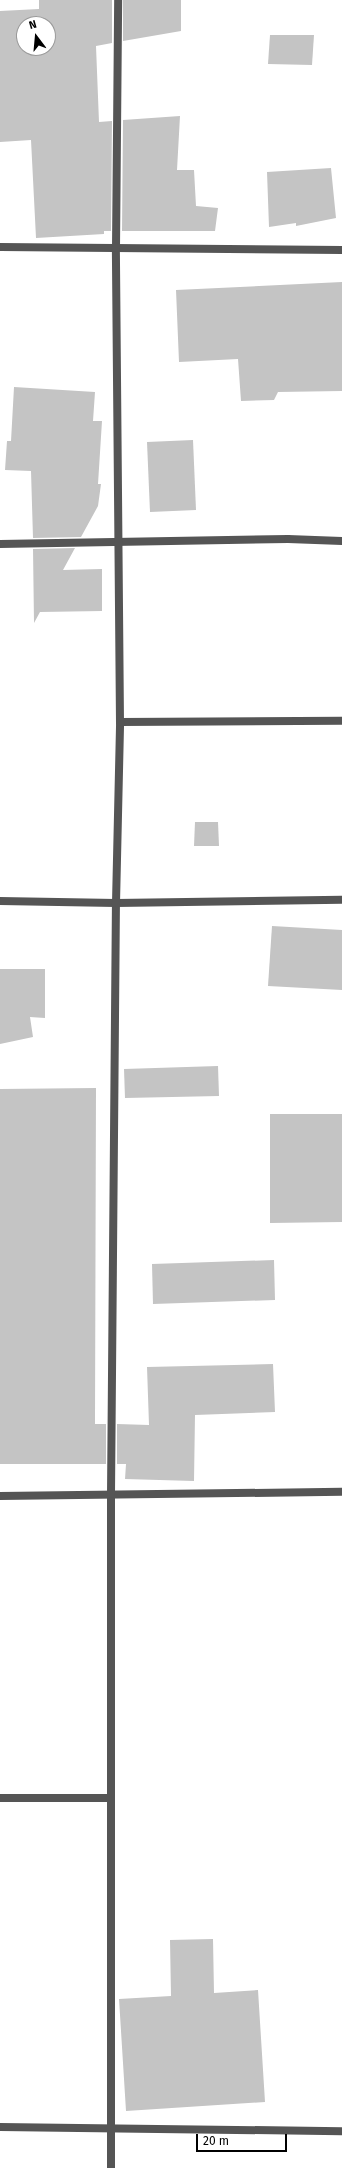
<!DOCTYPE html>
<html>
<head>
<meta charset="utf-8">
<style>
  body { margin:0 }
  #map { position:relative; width:342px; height:2168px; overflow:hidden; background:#fff; font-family:"Fira Sans",sans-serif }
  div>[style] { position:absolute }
  .building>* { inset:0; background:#c4c4c4 }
  .minor>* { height:8px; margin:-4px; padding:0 4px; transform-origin:4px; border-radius:4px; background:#555 }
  span { translate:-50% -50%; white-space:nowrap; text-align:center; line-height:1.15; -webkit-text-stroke:4px #fff; paint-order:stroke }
  .north { position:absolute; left:16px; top:16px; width:40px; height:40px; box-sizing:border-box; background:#fff; border:1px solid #999; border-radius:50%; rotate:344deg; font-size:11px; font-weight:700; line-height:16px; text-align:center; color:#000 }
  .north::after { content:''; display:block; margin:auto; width:14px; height:18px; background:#000; clip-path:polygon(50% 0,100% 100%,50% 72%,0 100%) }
  .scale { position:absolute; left:196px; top:2134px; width:91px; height:18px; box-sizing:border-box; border:2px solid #000; border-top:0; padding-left:5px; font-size:12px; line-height:14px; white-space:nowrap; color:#000; -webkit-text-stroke:3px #fff; paint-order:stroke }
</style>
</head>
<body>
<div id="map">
  <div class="building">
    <i style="clip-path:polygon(evenodd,39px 0,112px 0,112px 43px,96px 46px,99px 122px,112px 121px,111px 231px,104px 231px,104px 234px,36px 238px,31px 140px,0 142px,0 11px,39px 9px,39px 0,24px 24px,48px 24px,48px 48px,24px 48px,24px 24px)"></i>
    <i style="clip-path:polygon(123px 0,181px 0,181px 31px,123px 41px)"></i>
    <i style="clip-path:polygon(270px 35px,314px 35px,312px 65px,268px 64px)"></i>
    <i style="clip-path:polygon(180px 116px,177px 170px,194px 170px,196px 206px,218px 208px,215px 231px,122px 231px,123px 120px)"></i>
    <i style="clip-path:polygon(331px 168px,336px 218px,296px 226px,296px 223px,269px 227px,267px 172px)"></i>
    <i style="clip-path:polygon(342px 282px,342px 391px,278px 392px,274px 400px,241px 401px,238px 359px,179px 362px,176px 290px)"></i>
    <i style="clip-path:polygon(14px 387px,95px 392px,93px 421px,102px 421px,98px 484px,101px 484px,98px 506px,81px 537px,33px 538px,31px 471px,5px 470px,7px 441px,11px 441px)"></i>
    <i style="clip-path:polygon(193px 440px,196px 510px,150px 512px,147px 442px)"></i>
    <i style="clip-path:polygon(75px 548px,63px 570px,102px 569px,102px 611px,40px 612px,34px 623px,33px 549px)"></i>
    <i style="clip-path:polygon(195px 822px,218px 822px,219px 846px,194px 846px)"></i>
    <i style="clip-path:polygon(272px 926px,342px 930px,342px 990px,268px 986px)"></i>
    <i style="clip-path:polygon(0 969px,45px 969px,45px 1018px,30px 1017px,33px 1037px,0 1044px)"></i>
    <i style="clip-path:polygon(218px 1066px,219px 1096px,125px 1098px,124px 1069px)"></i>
    <i style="clip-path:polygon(96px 1088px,95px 1424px,106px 1424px,106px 1464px,0 1464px,0 1089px)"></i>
    <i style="clip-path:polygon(270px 1114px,342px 1114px,342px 1222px,270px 1223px)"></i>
    <i style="clip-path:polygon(274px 1260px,275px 1300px,153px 1304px,152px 1264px)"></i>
    <i style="clip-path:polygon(273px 1364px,275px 1412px,195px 1415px,194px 1481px,125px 1479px,126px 1464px,117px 1464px,117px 1424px,149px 1425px,147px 1367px)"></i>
    <i style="clip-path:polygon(213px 1939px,214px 1993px,258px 1990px,265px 2102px,126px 2111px,119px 1999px,171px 1996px,170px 1940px)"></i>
  </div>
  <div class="minor">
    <i style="left:0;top:247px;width:342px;rotate:0.5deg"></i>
    <i style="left:0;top:544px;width:288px;rotate:-1deg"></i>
    <i style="left:288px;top:539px;width:54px;rotate:2.1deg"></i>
    <i style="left:120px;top:722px;width:222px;rotate:-0.3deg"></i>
    <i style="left:0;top:901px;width:116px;rotate:1deg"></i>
    <i style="left:116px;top:903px;width:226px;rotate:-0.8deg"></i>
    <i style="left:0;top:1496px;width:342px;rotate:-0.7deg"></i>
    <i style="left:0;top:1798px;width:111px"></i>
    <i style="left:0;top:2127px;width:342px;rotate:0.7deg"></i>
    <i style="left:111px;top:2168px;width:674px;rotate:-90deg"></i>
    <i style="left:111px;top:1494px;width:591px;rotate:-89.52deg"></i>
    <i style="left:116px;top:903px;width:181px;rotate:-88.7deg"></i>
    <i style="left:120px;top:722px;width:474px;rotate:-90.5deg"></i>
    <i style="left:116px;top:248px;width:248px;rotate:-89.5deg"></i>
  </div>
  <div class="north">N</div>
  <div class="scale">20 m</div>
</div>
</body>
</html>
